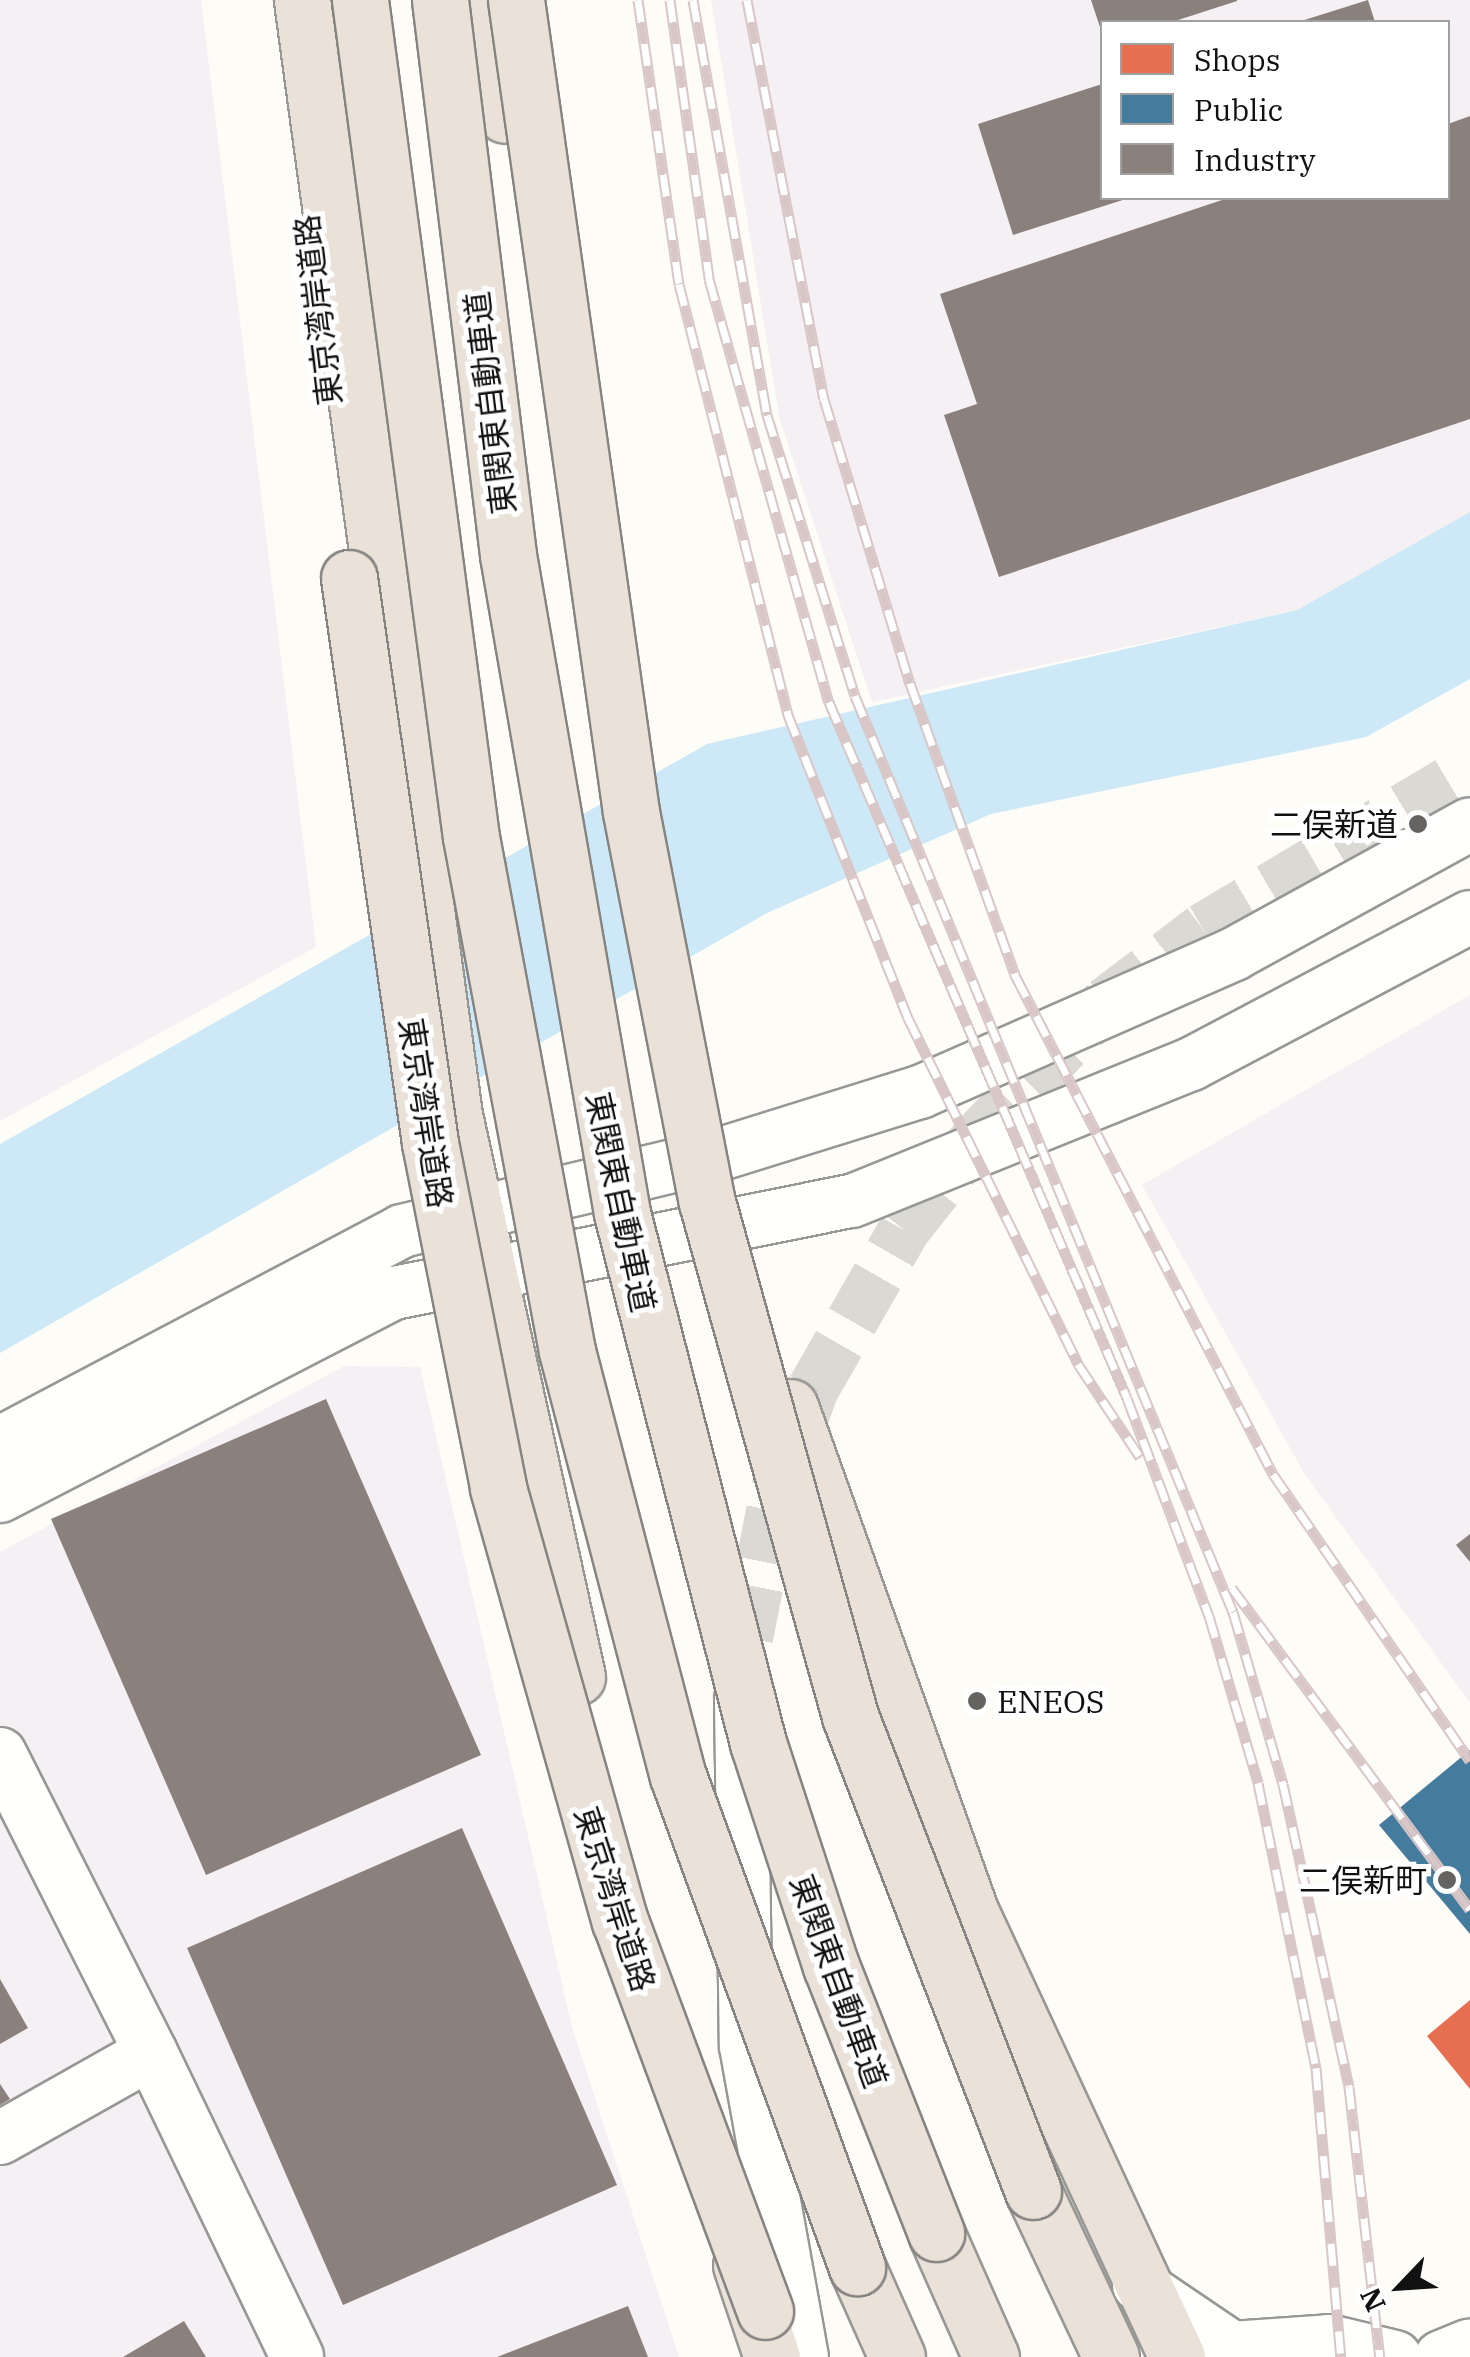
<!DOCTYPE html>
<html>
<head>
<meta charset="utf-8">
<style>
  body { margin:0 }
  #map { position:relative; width:1470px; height:2357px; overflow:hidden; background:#fdfcf7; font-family:"IBM Plex Serif","Noto Sans JP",serif }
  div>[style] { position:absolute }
  .industrial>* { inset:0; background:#f5f0f3 }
  .water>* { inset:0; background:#cde8f7 }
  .shops>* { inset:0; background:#e76f51 }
  .public>* { inset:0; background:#457b9d }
  .industry>* { inset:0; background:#8a817c }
  .minor-tunnel>* { height:52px; margin-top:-26px; transform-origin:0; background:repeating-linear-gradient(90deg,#dad9d4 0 52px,transparent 0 78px) }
  .roads { filter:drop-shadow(2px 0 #979795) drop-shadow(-2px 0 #979795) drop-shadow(0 2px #979795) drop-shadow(0 -2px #979795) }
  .minor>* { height:52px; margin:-26px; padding:0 26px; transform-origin:26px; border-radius:26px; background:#fffffe }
  .highway>* { height:55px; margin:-27.5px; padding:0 27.5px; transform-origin:27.5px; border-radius:27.5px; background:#eae1d8 }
  .rail>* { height:11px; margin-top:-5.5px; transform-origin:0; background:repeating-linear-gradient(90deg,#fff 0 22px,#d9c6c7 0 44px); box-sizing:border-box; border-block:2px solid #d9c6c7 }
  .bridges { filter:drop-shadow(2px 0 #858482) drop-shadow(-2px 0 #858482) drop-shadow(0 2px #858482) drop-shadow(0 -2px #858482) }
  .highway-bridge>* { height:55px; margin:-27.5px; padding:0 27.5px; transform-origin:27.5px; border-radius:27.5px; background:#eae1d8 }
  .dots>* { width:28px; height:28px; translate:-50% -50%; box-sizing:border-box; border:5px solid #fff; border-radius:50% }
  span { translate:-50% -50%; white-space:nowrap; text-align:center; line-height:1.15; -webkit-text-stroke:10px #fff; paint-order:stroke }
  .street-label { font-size:32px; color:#111 }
  .poi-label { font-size:32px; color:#111 }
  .right { translate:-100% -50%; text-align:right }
  .left { translate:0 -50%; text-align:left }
  .legend { position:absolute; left:1100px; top:20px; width:350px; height:180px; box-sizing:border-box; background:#fff; border:2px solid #a0a0a0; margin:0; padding:12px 18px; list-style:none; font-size:30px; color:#111 }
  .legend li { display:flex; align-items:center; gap:20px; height:50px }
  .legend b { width:50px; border:2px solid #a0a0a0 }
  .north { position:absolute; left:1350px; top:2237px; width:100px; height:100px; -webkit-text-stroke:8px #fff; paint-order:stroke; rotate:245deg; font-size:28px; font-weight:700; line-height:40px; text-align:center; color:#111 }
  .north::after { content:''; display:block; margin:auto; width:35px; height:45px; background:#111; clip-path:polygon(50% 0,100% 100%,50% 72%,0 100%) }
</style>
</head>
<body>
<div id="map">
  <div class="industrial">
    <i style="clip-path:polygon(0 0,201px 0,316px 947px,0 1121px)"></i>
    <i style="clip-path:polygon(evenodd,711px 0,1470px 0,1470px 512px,1297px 610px,872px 702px,780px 420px,711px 0,1102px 22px,1448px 22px,1448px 198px,1102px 198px,1102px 22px)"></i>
    <i style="clip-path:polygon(1470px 995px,1470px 1703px,1304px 1473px,1142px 1185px)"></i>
    <i style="clip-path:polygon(344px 1366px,420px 1367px,572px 2027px,679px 2357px,0 2357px,0 1552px)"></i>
  </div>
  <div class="water">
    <i style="clip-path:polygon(1470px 512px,1470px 679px,1366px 737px,991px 814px,767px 913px,0 1353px,0 1144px,707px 744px,1297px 610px)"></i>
  </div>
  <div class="shops">
    <i style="clip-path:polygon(1470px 2000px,1470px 2089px,1427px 2036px)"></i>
  </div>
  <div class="public">
    <i style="clip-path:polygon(1470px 1750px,1470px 1934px,1379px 1825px)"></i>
  </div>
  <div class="industry">
    <i style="clip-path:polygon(1091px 0,1237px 0,1237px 1px,1172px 22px,1102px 22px,1102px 33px)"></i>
    <i style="clip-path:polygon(1368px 0,1375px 22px,1298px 22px)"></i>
    <i style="clip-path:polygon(1102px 84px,1102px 198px,1129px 198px,1013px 235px,978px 124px)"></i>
    <i style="clip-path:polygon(1470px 116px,1470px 419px,999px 577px,944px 415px,977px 404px,940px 294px,1228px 198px,1448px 198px,1448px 124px)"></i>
    <i style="clip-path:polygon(326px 1399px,481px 1755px,206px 1875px,51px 1519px)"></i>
    <i style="clip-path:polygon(1470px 1534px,1470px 1562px,1456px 1545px)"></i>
    <i style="clip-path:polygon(462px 1828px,617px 2185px,343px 2305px,187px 1948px)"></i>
    <i style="clip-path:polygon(0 1979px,28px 2028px,0 2044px)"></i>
    <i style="clip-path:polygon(0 2084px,10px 2099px,0 2105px)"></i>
    <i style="clip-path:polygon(628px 2306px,648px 2357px,497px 2357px)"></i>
    <i style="clip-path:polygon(184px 2321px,206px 2357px,123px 2357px)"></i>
  </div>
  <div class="minor-tunnel">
    <i style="left:747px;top:1638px;width:150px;rotate:-78.8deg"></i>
    <i style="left:776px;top:1491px;width:109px;rotate:-70.1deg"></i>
    <i style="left:813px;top:1389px;width:183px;rotate:-60.2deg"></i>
    <i style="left:904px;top:1230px;width:115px;rotate:-51.7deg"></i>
    <i style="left:975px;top:1140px;width:190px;rotate:-46.3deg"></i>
    <i style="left:1106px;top:1003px;width:122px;rotate:-37.3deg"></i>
    <i style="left:1203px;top:929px;width:311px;rotate:-30.8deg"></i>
  </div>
  <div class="roads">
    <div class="minor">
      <i style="left:0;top:1443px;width:454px;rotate:-27.8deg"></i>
      <i style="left:402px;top:1231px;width:318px;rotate:-13.5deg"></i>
      <i style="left:711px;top:1157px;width:219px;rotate:-17.3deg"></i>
      <i style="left:920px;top:1092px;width:343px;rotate:-23.7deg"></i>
      <i style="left:1234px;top:954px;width:269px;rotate:-28.8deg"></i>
      <i style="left:0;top:1496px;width:443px;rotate:-27.3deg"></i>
      <i style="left:394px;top:1293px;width:467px;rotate:-11.4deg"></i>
      <i style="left:852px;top:1201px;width:366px;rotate:-22deg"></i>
      <i style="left:1191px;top:1064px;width:315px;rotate:-27.8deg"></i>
      <i style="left:741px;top:1699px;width:347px;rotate:89.2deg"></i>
      <i style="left:746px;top:2046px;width:316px;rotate:79.8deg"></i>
      <i style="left:0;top:1754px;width:335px;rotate:63.2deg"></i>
      <i style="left:151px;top:2053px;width:173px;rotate:150.6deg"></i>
      <i style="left:151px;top:2053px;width:337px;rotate:64.3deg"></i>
      <i style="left:1139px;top:2285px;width:112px;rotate:34.1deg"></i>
      <i style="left:1232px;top:2348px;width:97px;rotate:-4.1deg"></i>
      <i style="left:1329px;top:2341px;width:68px;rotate:13.6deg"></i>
      <i style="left:1441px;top:2357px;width:31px;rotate:-22deg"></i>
    </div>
    <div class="highway">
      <i style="left:302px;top:0;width:1125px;rotate:82.24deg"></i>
      <i style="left:454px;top:1115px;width:575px;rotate:77.65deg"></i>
      <i style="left:488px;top:0;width:116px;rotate:81.6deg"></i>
      <i style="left:790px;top:1407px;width:535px;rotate:70.35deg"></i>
      <i style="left:970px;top:1911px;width:492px;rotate:65.1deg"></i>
      <i style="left:1033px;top:2191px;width:183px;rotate:64.8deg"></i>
      <i style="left:936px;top:2233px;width:136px;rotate:66.1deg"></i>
      <i style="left:741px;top:2265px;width:97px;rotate:71.4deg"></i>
      <i style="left:857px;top:2267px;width:98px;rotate:66deg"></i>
    </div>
  </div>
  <div class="rail">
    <i style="left:638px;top:0;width:287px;rotate:81.8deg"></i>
    <i style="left:679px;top:284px;width:445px;rotate:75.8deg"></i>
    <i style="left:788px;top:715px;width:326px;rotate:68.4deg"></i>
    <i style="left:908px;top:1018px;width:386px;rotate:63.8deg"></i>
    <i style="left:1078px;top:1364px;width:112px;rotate:56.3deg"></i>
    <i style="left:670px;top:0;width:282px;rotate:82deg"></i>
    <i style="left:709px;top:279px;width:440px;rotate:74.2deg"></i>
    <i style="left:829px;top:702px;width:757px;rotate:66.82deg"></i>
    <i style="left:1127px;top:1398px;width:233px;rotate:69.4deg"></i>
    <i style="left:1209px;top:1616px;width:174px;rotate:73.6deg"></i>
    <i style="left:1258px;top:1783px;width:291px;rotate:78.5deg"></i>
    <i style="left:1316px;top:2068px;width:290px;rotate:85.1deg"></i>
    <i style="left:693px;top:0;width:422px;rotate:79.9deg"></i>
    <i style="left:767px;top:415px;width:294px;rotate:72.6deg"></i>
    <i style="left:855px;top:696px;width:991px;rotate:67.58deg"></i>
    <i style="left:1233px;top:1612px;width:179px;rotate:73.8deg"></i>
    <i style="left:1283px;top:1784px;width:310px;rotate:77.7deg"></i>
    <i style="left:1349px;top:2087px;width:272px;rotate:83.5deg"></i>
    <i style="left:747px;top:0;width:406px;rotate:79.1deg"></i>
    <i style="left:824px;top:399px;width:297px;rotate:73.2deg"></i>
    <i style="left:910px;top:683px;width:313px;rotate:70.2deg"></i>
    <i style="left:1016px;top:977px;width:560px;rotate:62.66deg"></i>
    <i style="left:1273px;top:1474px;width:348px;rotate:55.5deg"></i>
    <i style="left:1232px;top:1588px;width:400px;rotate:53.5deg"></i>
  </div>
  <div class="bridges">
    <div class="highway-bridge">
      <i style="left:360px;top:0;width:844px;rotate:82.45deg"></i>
      <i style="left:471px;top:837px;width:523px;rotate:79.42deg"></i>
      <i style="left:567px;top:1351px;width:439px;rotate:75.4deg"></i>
      <i style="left:678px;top:1776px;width:523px;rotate:69.97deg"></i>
      <i style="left:440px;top:0;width:559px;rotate:83.01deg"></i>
      <i style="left:508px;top:555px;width:668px;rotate:80.17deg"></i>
      <i style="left:622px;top:1213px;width:547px;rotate:75.61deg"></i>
      <i style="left:758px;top:1743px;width:235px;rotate:71.9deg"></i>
      <i style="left:831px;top:1966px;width:287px;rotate:68.5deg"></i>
      <i style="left:516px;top:0;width:820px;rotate:81.94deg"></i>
      <i style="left:631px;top:812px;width:397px;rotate:79deg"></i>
      <i style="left:707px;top:1202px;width:534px;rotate:74.45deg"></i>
      <i style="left:850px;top:1716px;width:509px;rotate:68.93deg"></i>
      <i style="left:349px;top:578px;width:571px;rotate:81.84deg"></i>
      <i style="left:430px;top:1143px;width:352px;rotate:78.8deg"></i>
      <i style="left:498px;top:1488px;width:450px;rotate:74.3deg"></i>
      <i style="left:620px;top:1921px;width:416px;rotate:69.6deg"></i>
    </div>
  </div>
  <div class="dots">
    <i style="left:1418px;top:824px;background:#646362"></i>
    <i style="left:977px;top:1701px;background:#646362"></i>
    <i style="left:1447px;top:1880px;background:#646362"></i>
  </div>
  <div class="street-label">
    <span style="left:318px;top:310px;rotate:-97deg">東京湾岸道路</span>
    <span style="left:490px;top:403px;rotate:-97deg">東関東自動車道</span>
    <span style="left:426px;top:1113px;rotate:81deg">東京湾岸道路</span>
    <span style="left:621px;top:1202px;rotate:78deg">東関東自動車道</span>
    <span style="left:615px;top:1899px;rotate:72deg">東京湾岸道路</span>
    <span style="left:839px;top:1981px;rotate:70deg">東関東自動車道</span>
  </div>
  <div class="poi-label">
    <span class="right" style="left:1398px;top:824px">二俣新道</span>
    <span class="left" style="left:997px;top:1701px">ENEOS</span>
    <span class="right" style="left:1427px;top:1880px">二俣新町</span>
  </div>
  <ul class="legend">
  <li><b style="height:28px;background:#e76f51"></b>Shops</li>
  <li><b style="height:28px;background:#457b9d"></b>Public</li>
  <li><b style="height:28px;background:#8a817c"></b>Industry</li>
  </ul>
  <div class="north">N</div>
</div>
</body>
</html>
